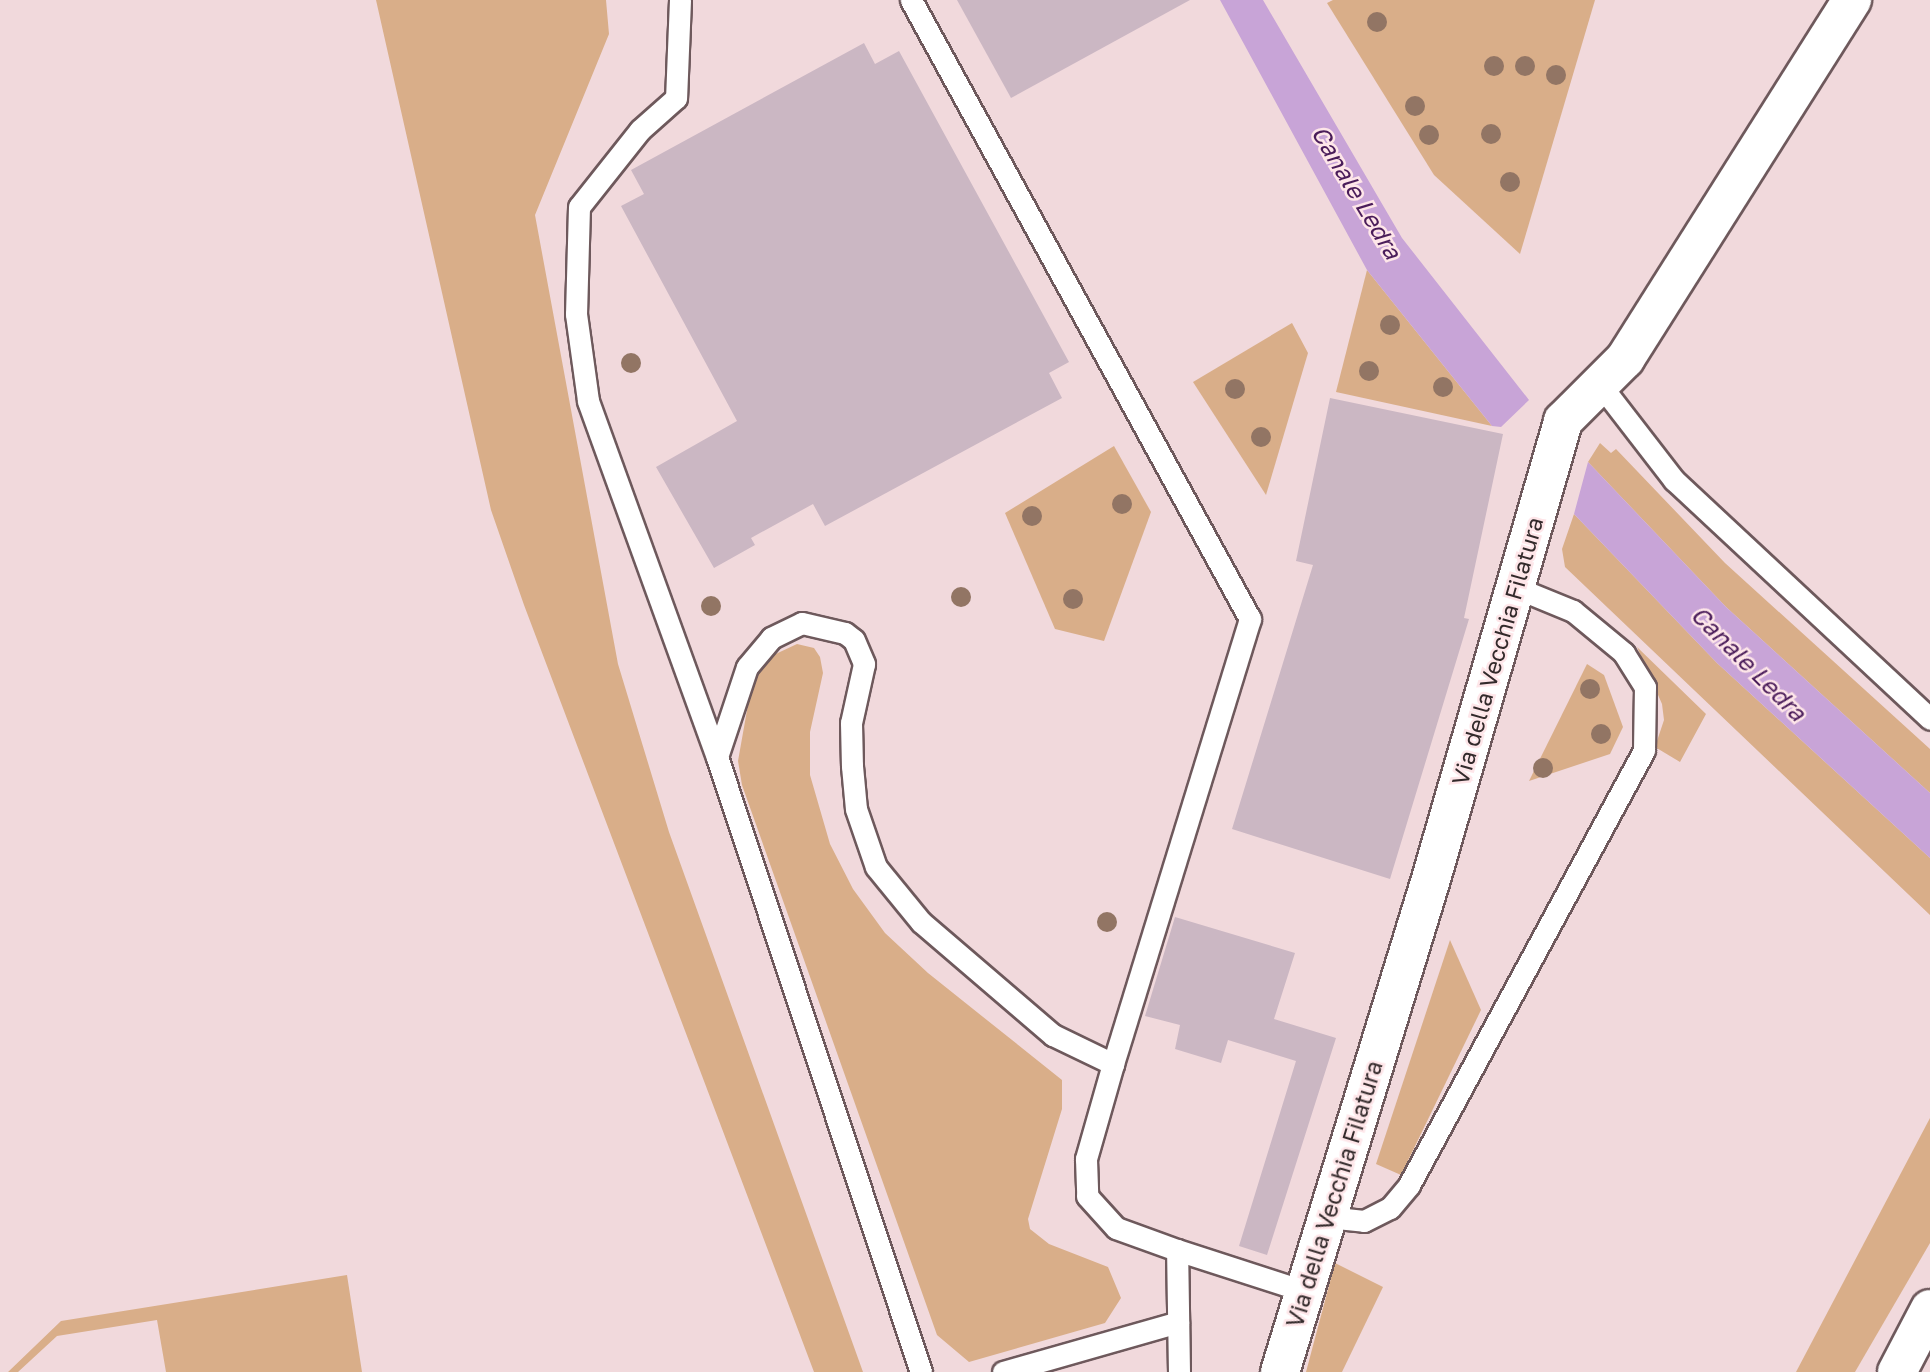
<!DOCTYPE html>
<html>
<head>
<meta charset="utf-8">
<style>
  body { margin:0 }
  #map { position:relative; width:1930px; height:1372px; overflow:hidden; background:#f1d9dc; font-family:"Golos Text",sans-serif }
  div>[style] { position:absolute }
  .green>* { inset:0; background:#d9ae89 }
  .water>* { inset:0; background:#c8a4d7 }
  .building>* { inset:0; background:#cbb7c3 }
  .roads { filter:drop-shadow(2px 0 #6e595c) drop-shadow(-2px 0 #6e595c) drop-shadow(0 2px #6e595c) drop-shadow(0 -2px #6e595c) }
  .lane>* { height:21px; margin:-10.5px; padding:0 10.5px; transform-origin:10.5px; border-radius:10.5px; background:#fff }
  .street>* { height:38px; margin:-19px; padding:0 19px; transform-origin:19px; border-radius:19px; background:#fff }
  .secondary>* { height:38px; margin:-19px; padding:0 19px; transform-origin:19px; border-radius:19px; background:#fff }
  .trees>* { width:20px; height:20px; margin:-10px; border-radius:50%; background:#927564 }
  span { translate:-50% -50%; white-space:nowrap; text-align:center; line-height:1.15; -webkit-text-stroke:5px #fee6e9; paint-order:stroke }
  .street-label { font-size:23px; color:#332a2b }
  .water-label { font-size:24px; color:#4a1c5a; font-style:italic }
</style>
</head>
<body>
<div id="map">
  <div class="green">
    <i style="clip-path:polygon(376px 0,606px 0,609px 34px,535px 215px,618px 664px,669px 832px,863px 1372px,814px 1372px,524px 605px,491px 510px)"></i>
    <i style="clip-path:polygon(1333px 0,1595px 0,1520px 254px,1434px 175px,1327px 3px)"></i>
    <i style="clip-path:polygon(1367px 270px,1492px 426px,1336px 392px)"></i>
    <i style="clip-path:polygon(1292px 323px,1308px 353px,1266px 495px,1193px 382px)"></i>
    <i style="clip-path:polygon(1600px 443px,1611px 453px,1616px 449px,1725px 563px,1930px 749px,1930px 793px,1726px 607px,1588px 462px)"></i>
    <i style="clip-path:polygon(1114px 446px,1151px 512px,1104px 641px,1055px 629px,1005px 513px)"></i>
    <i style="clip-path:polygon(1574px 514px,1717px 663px,1930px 858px,1930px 915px,1565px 567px,1562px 549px)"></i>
    <i style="clip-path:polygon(797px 644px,814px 648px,820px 657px,823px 673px,810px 732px,810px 775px,830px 844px,853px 889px,885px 933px,928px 973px,1062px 1080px,1062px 1109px,1028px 1219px,1030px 1229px,1049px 1244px,1108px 1267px,1121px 1298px,1105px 1323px,969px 1362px,937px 1335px,742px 785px,738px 761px,752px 682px,765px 659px)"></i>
    <i style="clip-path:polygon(1637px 647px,1706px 714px,1680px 762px,1655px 747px,1664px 720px,1662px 704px)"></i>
    <i style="clip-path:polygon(1587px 664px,1604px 675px,1623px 727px,1610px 754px,1529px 781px)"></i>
    <i style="clip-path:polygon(1450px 940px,1481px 1010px,1401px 1175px,1376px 1164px)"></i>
    <i style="clip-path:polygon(1930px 1118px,1930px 1243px,1855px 1372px,1796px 1372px)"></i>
    <i style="clip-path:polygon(1335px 1263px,1383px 1287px,1342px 1372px,1306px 1372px)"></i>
    <i style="clip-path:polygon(347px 1275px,362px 1372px,166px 1372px,157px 1320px,57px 1336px,18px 1372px,8px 1372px,61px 1321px)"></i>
  </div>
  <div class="water">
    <i style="clip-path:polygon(1220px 0,1263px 0,1402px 238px,1529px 400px,1501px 427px,1492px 426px,1367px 270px)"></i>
    <i style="clip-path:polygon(1588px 462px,1726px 607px,1930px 793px,1930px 858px,1717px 663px,1574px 514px)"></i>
  </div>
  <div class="building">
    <i style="clip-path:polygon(957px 0,1190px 0,1011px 98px)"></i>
    <i style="clip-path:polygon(864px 43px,875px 64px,899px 51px,1069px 362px,1049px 373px,1062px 398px,825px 526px,813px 504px,751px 538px,755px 545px,714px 568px,656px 467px,737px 421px,621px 206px,644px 194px,631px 170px)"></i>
    <i style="clip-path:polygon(1330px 398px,1503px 434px,1464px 618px,1469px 619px,1390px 879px,1232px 829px,1313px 565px,1296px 561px)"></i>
    <i style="clip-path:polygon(1175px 917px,1295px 953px,1274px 1019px,1336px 1038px,1267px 1255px,1239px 1246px,1296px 1061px,1228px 1040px,1221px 1063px,1175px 1049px,1180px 1025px,1145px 1016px)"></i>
  </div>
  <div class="roads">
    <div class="lane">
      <i style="left:680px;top:0;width:98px;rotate:92.3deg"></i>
      <i style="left:676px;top:98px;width:48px;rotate:138.4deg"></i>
      <i style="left:640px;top:130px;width:98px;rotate:128.4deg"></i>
      <i style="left:579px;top:207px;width:107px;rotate:91.6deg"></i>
      <i style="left:576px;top:314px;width:88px;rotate:82.1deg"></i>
      <i style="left:588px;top:401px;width:379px;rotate:70.1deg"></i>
      <i style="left:717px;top:757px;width:648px;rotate:71.65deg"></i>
      <i style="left:1602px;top:387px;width:118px;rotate:52.3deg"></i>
      <i style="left:1674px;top:480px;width:350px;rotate:43deg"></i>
      <i style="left:717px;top:757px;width:95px;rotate:-71.6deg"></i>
      <i style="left:747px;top:667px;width:38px;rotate:-50deg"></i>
      <i style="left:771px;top:638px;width:34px;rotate:-26deg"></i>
      <i style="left:802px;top:623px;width:44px;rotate:13.1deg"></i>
      <i style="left:845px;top:633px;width:11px;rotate:38deg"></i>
      <i style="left:854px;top:640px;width:26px;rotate:67deg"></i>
      <i style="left:864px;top:664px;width:60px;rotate:102.4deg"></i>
      <i style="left:851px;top:723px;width:43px;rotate:88.7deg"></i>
      <i style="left:852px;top:766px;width:43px;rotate:84.7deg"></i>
      <i style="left:856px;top:809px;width:61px;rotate:71deg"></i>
      <i style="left:876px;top:867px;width:71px;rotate:50.7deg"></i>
      <i style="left:921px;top:922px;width:174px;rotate:40.6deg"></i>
      <i style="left:1053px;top:1035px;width:67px;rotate:25.8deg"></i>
      <i style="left:1113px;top:1064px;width:466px;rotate:-72.9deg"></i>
      <i style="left:1250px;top:619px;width:706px;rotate:-118.71deg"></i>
      <i style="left:1113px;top:1064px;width:99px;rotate:105.9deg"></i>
      <i style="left:1086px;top:1159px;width:37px;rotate:88deg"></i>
      <i style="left:1087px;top:1196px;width:43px;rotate:47.8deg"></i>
      <i style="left:1116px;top:1228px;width:65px;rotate:19.8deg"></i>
      <i style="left:1327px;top:1217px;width:37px;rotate:6deg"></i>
      <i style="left:1364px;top:1221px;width:29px;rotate:-27deg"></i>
      <i style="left:1390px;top:1208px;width:30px;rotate:-50deg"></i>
      <i style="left:1409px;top:1185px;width:494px;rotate:-61.6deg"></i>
      <i style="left:1644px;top:750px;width:63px;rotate:-89.1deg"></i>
      <i style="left:1645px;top:687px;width:40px;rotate:-122deg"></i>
      <i style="left:1624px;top:653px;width:66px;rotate:-140.5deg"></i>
      <i style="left:1573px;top:611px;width:61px;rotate:-157.7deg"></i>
      <i style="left:1003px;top:1372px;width:182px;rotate:-15.9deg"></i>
      <i style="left:1179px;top:1372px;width:122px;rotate:-90.9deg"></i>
      <i style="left:1177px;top:1250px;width:133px;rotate:17.9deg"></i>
    </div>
    <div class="street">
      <i style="left:1280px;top:1372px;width:516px;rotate:-72.97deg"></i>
      <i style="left:1431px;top:879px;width:477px;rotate:-73.9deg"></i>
      <i style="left:1563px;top:421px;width:88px;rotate:-45deg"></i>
      <i style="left:1625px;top:359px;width:425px;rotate:-57.7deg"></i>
    </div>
    <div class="secondary">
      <i style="left:1897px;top:1372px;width:71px;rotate:-62.4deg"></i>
    </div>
  </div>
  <div class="trees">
    <i style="left:1377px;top:22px"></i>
    <i style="left:1494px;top:66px"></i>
    <i style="left:1525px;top:66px"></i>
    <i style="left:1556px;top:75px"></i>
    <i style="left:1415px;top:106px"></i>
    <i style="left:1491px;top:134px"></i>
    <i style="left:1429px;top:135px"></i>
    <i style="left:1510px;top:182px"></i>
    <i style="left:1390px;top:325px"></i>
    <i style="left:631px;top:363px"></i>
    <i style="left:1369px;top:371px"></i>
    <i style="left:1443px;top:387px"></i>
    <i style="left:1235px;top:389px"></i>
    <i style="left:1261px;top:437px"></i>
    <i style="left:1122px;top:504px"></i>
    <i style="left:1032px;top:516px"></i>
    <i style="left:961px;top:597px"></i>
    <i style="left:1073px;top:599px"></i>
    <i style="left:711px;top:606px"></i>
    <i style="left:1590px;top:689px"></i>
    <i style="left:1601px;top:734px"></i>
    <i style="left:1543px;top:768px"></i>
    <i style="left:1107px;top:922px"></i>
  </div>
  <div class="street-label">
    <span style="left:1497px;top:651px;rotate:-74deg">Via della Vecchia Filatura</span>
    <span style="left:1334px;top:1194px;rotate:-73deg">Via della Vecchia Filatura</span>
  </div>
  <div class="water-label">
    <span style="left:1357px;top:192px;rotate:59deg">Canale Ledra</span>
    <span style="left:1749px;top:663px;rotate:45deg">Canale Ledra</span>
  </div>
</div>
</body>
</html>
